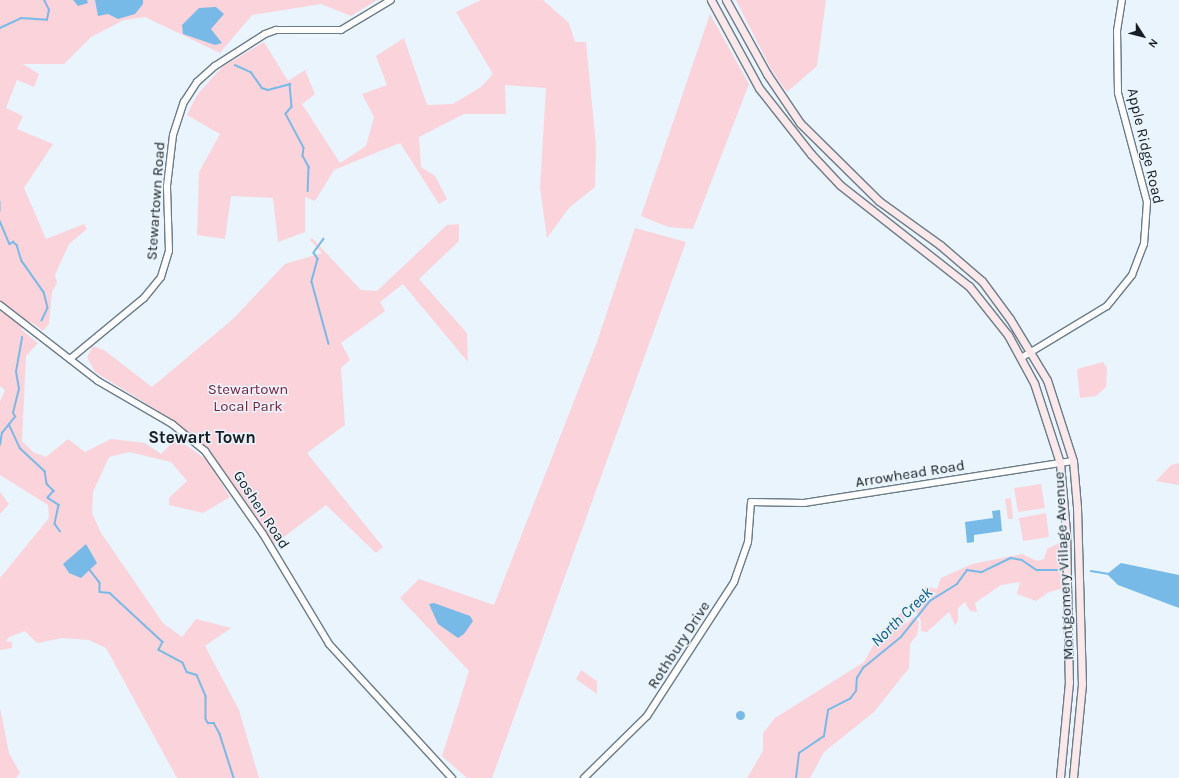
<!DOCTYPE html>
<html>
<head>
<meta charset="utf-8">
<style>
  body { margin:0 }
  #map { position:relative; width:1179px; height:778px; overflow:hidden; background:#e9f4fc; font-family:Karla,sans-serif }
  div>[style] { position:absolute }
  .green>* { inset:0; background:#fbd3da }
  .water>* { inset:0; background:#77bae8 }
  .round { border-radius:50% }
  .stream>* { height:1.5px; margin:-0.75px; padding:0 0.75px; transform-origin:0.75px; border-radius:0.75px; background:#77bae8 }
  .roads { filter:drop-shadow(1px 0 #6c7c88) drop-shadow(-1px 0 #6c7c88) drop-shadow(0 1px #6c7c88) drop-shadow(0 -1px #6c7c88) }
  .tertiary>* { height:6px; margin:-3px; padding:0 3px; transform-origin:3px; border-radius:3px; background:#fff }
  .secondary>* { height:7px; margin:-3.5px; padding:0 3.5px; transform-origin:3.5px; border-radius:3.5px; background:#fae8eb }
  span { translate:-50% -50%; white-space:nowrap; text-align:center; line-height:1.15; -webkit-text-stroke:3px #e9f4fc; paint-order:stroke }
  .street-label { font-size:15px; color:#181e23 }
  .park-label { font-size:15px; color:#791e39 }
  .water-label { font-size:16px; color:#0a5c88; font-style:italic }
  .quarter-label { font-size:17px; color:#181e23; font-weight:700 }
  .north { position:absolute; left:1123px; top:16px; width:40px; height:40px; -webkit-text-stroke:3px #e9f4fc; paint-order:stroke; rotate:126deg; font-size:11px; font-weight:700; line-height:16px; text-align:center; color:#181e23 }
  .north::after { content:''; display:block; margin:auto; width:14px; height:18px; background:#181e23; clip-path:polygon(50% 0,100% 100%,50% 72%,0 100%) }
</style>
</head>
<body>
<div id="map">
  <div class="green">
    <i style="clip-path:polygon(0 0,377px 0,351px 16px,321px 4px,252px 15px,220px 53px,145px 17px,124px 20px,91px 37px,64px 64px,23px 64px,39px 74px,34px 87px,17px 80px,6px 108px,23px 116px,17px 129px,53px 144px,24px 188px,46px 239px,84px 224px,87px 229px,69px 244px,55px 275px,57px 283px,52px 292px,49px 324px,43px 331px,31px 322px,21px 329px,38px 343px,26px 356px,22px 441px,33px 452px,46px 457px,68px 439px,85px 452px,111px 439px,145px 443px,161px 454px,173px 442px,183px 443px,207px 460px,230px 497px,203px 513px,169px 505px,169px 498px,187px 481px,171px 462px,129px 452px,109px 457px,93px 492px,92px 513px,101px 533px,163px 623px,182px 637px,196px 619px,231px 628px,205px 646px,239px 710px,259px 778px,177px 778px,106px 648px,89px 640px,62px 638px,37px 643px,25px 631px,9px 637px,6px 641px,12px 642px,12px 648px,0 650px,0 578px,49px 518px,48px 505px,0 475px,0 402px,5px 390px,0 386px)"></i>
    <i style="clip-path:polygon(481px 0,543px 0,569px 23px,575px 42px,586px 42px,596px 145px,595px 187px,569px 208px,547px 238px,540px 188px,546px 88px,505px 85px,506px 114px,464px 114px,419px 137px,421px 167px,435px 176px,447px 199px,439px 204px,400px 143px,334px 170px,315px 201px,305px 197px,305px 232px,278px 242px,273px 198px,231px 196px,225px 239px,197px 235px,199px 172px,220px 134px,187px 115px,197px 95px,222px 67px,264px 42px,288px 81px,305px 70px,315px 94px,302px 104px,340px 163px,366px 146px,374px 117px,362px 94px,387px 85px,376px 56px,404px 38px,427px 105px,453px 104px,481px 87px,493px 74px,456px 12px)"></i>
    <i style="clip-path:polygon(736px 0,826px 0,817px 66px,787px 92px,772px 71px)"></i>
    <i style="clip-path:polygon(710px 14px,749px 84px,693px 229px,668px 227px,641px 216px)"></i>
    <i style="clip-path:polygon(459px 224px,459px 241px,419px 279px,467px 333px,468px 362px,403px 284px,380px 302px,385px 311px,341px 343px,350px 360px,341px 368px,345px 425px,307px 453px,383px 547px,376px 553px,326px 505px,272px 546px,249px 506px,242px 496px,239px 498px,209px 455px,168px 417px,95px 372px,87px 357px,93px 346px,104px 350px,152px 387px,233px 319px,285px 264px,322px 253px,310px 240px,312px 238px,361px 290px,377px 291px,447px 225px)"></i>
    <i style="clip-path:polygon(635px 228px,686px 242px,492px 778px,467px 778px,442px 756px,469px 671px,400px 598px,419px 579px,494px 605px,596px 345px)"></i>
    <i style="clip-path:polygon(1103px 362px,1107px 368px,1106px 387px,1096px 396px,1080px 398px,1077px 369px)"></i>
    <i style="clip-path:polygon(1179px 463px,1179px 485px,1156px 481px,1171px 465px)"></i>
    <i style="clip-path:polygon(1041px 484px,1045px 508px,1018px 512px,1014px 488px)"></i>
    <i style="clip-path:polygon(0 492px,9px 504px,0 514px)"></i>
    <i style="clip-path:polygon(1011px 498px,1013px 519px,1008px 519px,1005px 499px)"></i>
    <i style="clip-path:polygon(1046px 513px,1049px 537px,1023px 541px,1019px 518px)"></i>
    <i style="clip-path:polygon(1061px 542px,1064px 588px,1049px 592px,1036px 601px,1017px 594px,1020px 582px,1001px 585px,975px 603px,977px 612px,970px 611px,965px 602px,958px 608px,958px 621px,955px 625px,949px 612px,927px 632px,921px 631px,921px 621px,912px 604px,926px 586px,937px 589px,941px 578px,972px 564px,1022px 554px,1037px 561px,1044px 559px,1047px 549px)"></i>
    <i style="clip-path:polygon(902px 612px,906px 624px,914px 616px,919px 622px,917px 635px,910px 644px,909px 668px,874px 712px,824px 752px,810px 778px,747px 778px,763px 751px,763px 733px,775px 718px,864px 662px,882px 630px)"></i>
    <i style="clip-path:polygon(581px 670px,597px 681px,597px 694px,576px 679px)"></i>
    <i style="clip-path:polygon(0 708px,9px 753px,20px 773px,16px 778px,0 778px)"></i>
  </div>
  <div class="water">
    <i style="clip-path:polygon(73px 0,87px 0,88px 3px,78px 6px)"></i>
    <i style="clip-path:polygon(95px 0,143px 0,143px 4px,135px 14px,118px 19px,108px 14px,98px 16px)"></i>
    <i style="clip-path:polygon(216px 7px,224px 14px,211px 29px,222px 43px,215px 45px,183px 34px,182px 25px,199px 8px)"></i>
    <i style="clip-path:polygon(1000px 510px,1002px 531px,974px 535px,974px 542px,967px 543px,965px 522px,993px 518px,992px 511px)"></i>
    <i style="clip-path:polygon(86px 544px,97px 563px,81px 578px,69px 573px,63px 564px)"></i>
    <i style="clip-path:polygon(1121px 563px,1179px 575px,1179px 608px,1118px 585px,1107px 574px)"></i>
    <i style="clip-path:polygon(434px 603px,470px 616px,473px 621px,464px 634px,458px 638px,438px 624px,429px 604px)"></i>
    <i class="round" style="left:735.5px;top:710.5px;width:9px;height:9px"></i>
  </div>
  <div class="stream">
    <i style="left:0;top:28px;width:23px;rotate:-25deg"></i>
    <i style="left:21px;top:18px;width:26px;rotate:4deg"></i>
    <i style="left:47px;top:20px;width:10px;rotate:-79deg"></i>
    <i style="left:49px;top:10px;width:11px;rotate:-117deg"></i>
    <i style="left:235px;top:65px;width:17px;rotate:24deg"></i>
    <i style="left:251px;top:72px;width:19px;rotate:55deg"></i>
    <i style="left:262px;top:88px;width:6px;rotate:18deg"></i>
    <i style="left:268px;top:90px;width:23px;rotate:-15deg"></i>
    <i style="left:290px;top:84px;width:23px;rotate:85deg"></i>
    <i style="left:292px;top:107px;width:9px;rotate:131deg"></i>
    <i style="left:286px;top:114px;width:38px;rotate:62deg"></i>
    <i style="left:304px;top:148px;width:8px;rotate:97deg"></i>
    <i style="left:303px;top:156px;width:13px;rotate:61deg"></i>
    <i style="left:309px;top:167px;width:24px;rotate:92deg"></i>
    <i style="left:0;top:202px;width:9px;rotate:90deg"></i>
    <i style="left:0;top:221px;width:25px;rotate:67deg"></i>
    <i style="left:10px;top:244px;width:4px;rotate:-34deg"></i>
    <i style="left:13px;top:242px;width:5px;rotate:37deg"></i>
    <i style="left:17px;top:245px;width:17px;rotate:73deg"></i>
    <i style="left:22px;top:261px;width:38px;rotate:55deg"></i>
    <i style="left:44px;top:292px;width:16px;rotate:76deg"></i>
    <i style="left:48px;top:308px;width:14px;rotate:115deg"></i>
    <i style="left:324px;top:239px;width:17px;rotate:126deg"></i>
    <i style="left:314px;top:253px;width:7px;rotate:56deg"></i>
    <i style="left:318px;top:259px;width:24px;rotate:105deg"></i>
    <i style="left:312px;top:282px;width:64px;rotate:74.7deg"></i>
    <i style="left:9px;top:424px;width:26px;rotate:65deg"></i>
    <i style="left:20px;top:448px;width:34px;rotate:43deg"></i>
    <i style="left:45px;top:471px;width:13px;rotate:81deg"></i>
    <i style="left:47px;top:484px;width:10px;rotate:45deg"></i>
    <i style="left:54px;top:491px;width:9px;rotate:131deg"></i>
    <i style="left:48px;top:498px;width:13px;rotate:32deg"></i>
    <i style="left:59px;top:505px;width:19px;rotate:102deg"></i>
    <i style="left:55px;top:524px;width:9px;rotate:54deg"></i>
    <i style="left:0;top:445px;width:12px;rotate:-81deg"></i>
    <i style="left:2px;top:433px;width:21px;rotate:-51deg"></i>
    <i style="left:15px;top:417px;width:4px;rotate:-117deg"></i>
    <i style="left:13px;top:413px;width:25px;rotate:-76deg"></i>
    <i style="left:19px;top:389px;width:17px;rotate:-100deg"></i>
    <i style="left:16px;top:372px;width:35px;rotate:-80deg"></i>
    <i style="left:90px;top:570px;width:16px;rotate:52deg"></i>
    <i style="left:100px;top:583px;width:9px;rotate:90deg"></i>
    <i style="left:100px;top:592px;width:10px;rotate:6deg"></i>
    <i style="left:110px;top:593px;width:72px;rotate:42.8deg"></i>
    <i style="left:163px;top:642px;width:9px;rotate:117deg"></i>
    <i style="left:159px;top:650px;width:27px;rotate:28deg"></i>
    <i style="left:183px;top:663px;width:10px;rotate:66deg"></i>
    <i style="left:187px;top:672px;width:10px;rotate:17deg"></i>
    <i style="left:197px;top:675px;width:23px;rotate:67deg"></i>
    <i style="left:206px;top:696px;width:23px;rotate:90deg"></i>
    <i style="left:206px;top:719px;width:4px;rotate:63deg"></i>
    <i style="left:208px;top:723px;width:6px"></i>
    <i style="left:214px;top:723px;width:13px;rotate:61deg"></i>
    <i style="left:220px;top:734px;width:46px;rotate:72.3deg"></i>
    <i style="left:1091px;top:571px;width:18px;rotate:9deg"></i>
    <i style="left:796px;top:778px;width:25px;rotate:-83deg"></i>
    <i style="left:799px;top:753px;width:30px;rotate:-34deg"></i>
    <i style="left:824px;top:736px;width:26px;rotate:-81deg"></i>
    <i style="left:828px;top:710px;width:25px;rotate:-27deg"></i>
    <i style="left:850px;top:699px;width:10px;rotate:-53deg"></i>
    <i style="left:856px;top:691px;width:13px;rotate:-86deg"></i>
    <i style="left:857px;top:678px;width:12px;rotate:-59deg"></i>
    <i style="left:863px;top:668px;width:49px;rotate:-39.2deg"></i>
    <i style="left:901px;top:637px;width:46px;rotate:-51.1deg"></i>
    <i style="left:930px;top:601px;width:32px;rotate:-32deg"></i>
    <i style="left:957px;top:584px;width:17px;rotate:-54deg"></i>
    <i style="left:967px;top:570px;width:15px;rotate:8deg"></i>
    <i style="left:982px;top:572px;width:32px;rotate:-26deg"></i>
    <i style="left:1011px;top:558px;width:11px;rotate:10deg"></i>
    <i style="left:1022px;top:560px;width:18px;rotate:34deg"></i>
    <i style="left:1037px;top:570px;width:22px"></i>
  </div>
  <div class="roads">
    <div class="tertiary">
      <i style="left:0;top:305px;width:124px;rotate:37.8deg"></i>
      <i style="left:98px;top:381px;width:86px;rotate:30.2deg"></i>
      <i style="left:172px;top:424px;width:43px;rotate:39.3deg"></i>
      <i style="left:205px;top:451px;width:101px;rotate:55.1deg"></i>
      <i style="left:263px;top:534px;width:128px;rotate:59deg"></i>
      <i style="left:329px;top:644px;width:182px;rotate:47.5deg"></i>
      <i style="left:1021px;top:358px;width:100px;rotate:-31.2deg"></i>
      <i style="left:1107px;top:306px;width:40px;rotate:-51deg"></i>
      <i style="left:1132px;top:275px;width:33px;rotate:-69deg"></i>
      <i style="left:1144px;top:244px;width:42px;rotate:-85.9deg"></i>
      <i style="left:1147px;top:202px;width:113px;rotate:-104.9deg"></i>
      <i style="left:1118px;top:93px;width:62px;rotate:-90.9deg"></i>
      <i style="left:1117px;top:31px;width:31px;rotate:-81deg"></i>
      <i style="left:70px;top:359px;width:96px;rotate:-39.5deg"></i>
      <i style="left:144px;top:298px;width:27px;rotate:-51deg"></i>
      <i style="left:161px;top:277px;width:27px;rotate:-73deg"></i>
      <i style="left:169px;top:251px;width:65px;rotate:-91.8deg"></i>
      <i style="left:167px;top:186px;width:51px;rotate:-83.3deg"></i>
      <i style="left:173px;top:135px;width:35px;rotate:-72deg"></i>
      <i style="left:184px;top:102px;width:24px;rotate:-57deg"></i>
      <i style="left:197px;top:82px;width:24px;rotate:-42deg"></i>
      <i style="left:215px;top:66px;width:59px;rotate:-32.6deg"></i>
      <i style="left:265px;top:34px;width:12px;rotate:-20deg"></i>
      <i style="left:276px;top:30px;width:65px"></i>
      <i style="left:341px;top:30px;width:58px;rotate:-31deg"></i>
      <i style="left:584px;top:778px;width:88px;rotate:-44.5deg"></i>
      <i style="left:647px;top:716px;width:160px;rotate:-57deg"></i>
      <i style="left:734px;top:582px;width:42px;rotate:-70.7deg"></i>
      <i style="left:748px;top:542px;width:40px;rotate:-85.7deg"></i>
      <i style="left:751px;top:502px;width:53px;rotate:1.1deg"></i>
      <i style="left:804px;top:503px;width:272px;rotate:-8.9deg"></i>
    </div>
    <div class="secondary">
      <i style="left:711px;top:0;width:100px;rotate:61.4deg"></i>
      <i style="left:759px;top:88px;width:84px;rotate:51.8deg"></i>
      <i style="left:811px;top:154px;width:42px;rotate:46.9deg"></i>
      <i style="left:840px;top:185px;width:164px;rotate:38.1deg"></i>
      <i style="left:969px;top:286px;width:63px;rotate:51.5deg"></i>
      <i style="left:1008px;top:335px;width:55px;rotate:61.6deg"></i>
      <i style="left:1034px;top:383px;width:84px;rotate:72deg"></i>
      <i style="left:1060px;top:463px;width:68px;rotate:85deg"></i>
      <i style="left:1066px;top:531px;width:151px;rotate:88.9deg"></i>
      <i style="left:1069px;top:682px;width:96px;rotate:95.4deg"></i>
      <i style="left:726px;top:0;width:85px;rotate:61deg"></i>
      <i style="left:767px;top:74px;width:59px;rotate:56deg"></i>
      <i style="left:800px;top:123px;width:111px;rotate:44.6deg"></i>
      <i style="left:879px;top:201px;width:75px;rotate:35.8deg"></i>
      <i style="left:940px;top:245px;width:55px;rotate:40.6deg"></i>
      <i style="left:982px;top:281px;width:47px;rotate:53.6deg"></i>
      <i style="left:1010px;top:319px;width:71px;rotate:58.8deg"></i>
      <i style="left:1047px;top:380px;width:85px;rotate:72.2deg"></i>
      <i style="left:1073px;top:461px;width:46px;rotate:85deg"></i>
      <i style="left:1077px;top:507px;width:177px;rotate:88.4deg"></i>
      <i style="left:1082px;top:684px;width:94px;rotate:95.5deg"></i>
    </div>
  </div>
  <div class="street-label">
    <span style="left:1145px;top:146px;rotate:77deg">Apple Ridge Road</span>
    <span style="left:156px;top:201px;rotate:-86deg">Stewartown Road</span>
    <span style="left:910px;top:474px;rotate:-9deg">Arrowhead Road</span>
    <span style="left:261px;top:510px;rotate:57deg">Goshen Road</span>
    <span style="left:1064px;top:566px;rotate:-93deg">Montgomery Village Avenue</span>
    <span style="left:679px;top:645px;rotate:-57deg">Rothbury Drive</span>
  </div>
  <div class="park-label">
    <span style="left:248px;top:398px">Stewartown<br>Local Park</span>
  </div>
  <div class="water-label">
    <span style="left:902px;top:617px;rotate:-44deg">North Creek</span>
  </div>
  <div class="quarter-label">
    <span style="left:202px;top:438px">Stewart Town</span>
  </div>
  <div class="north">N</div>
</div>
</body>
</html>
